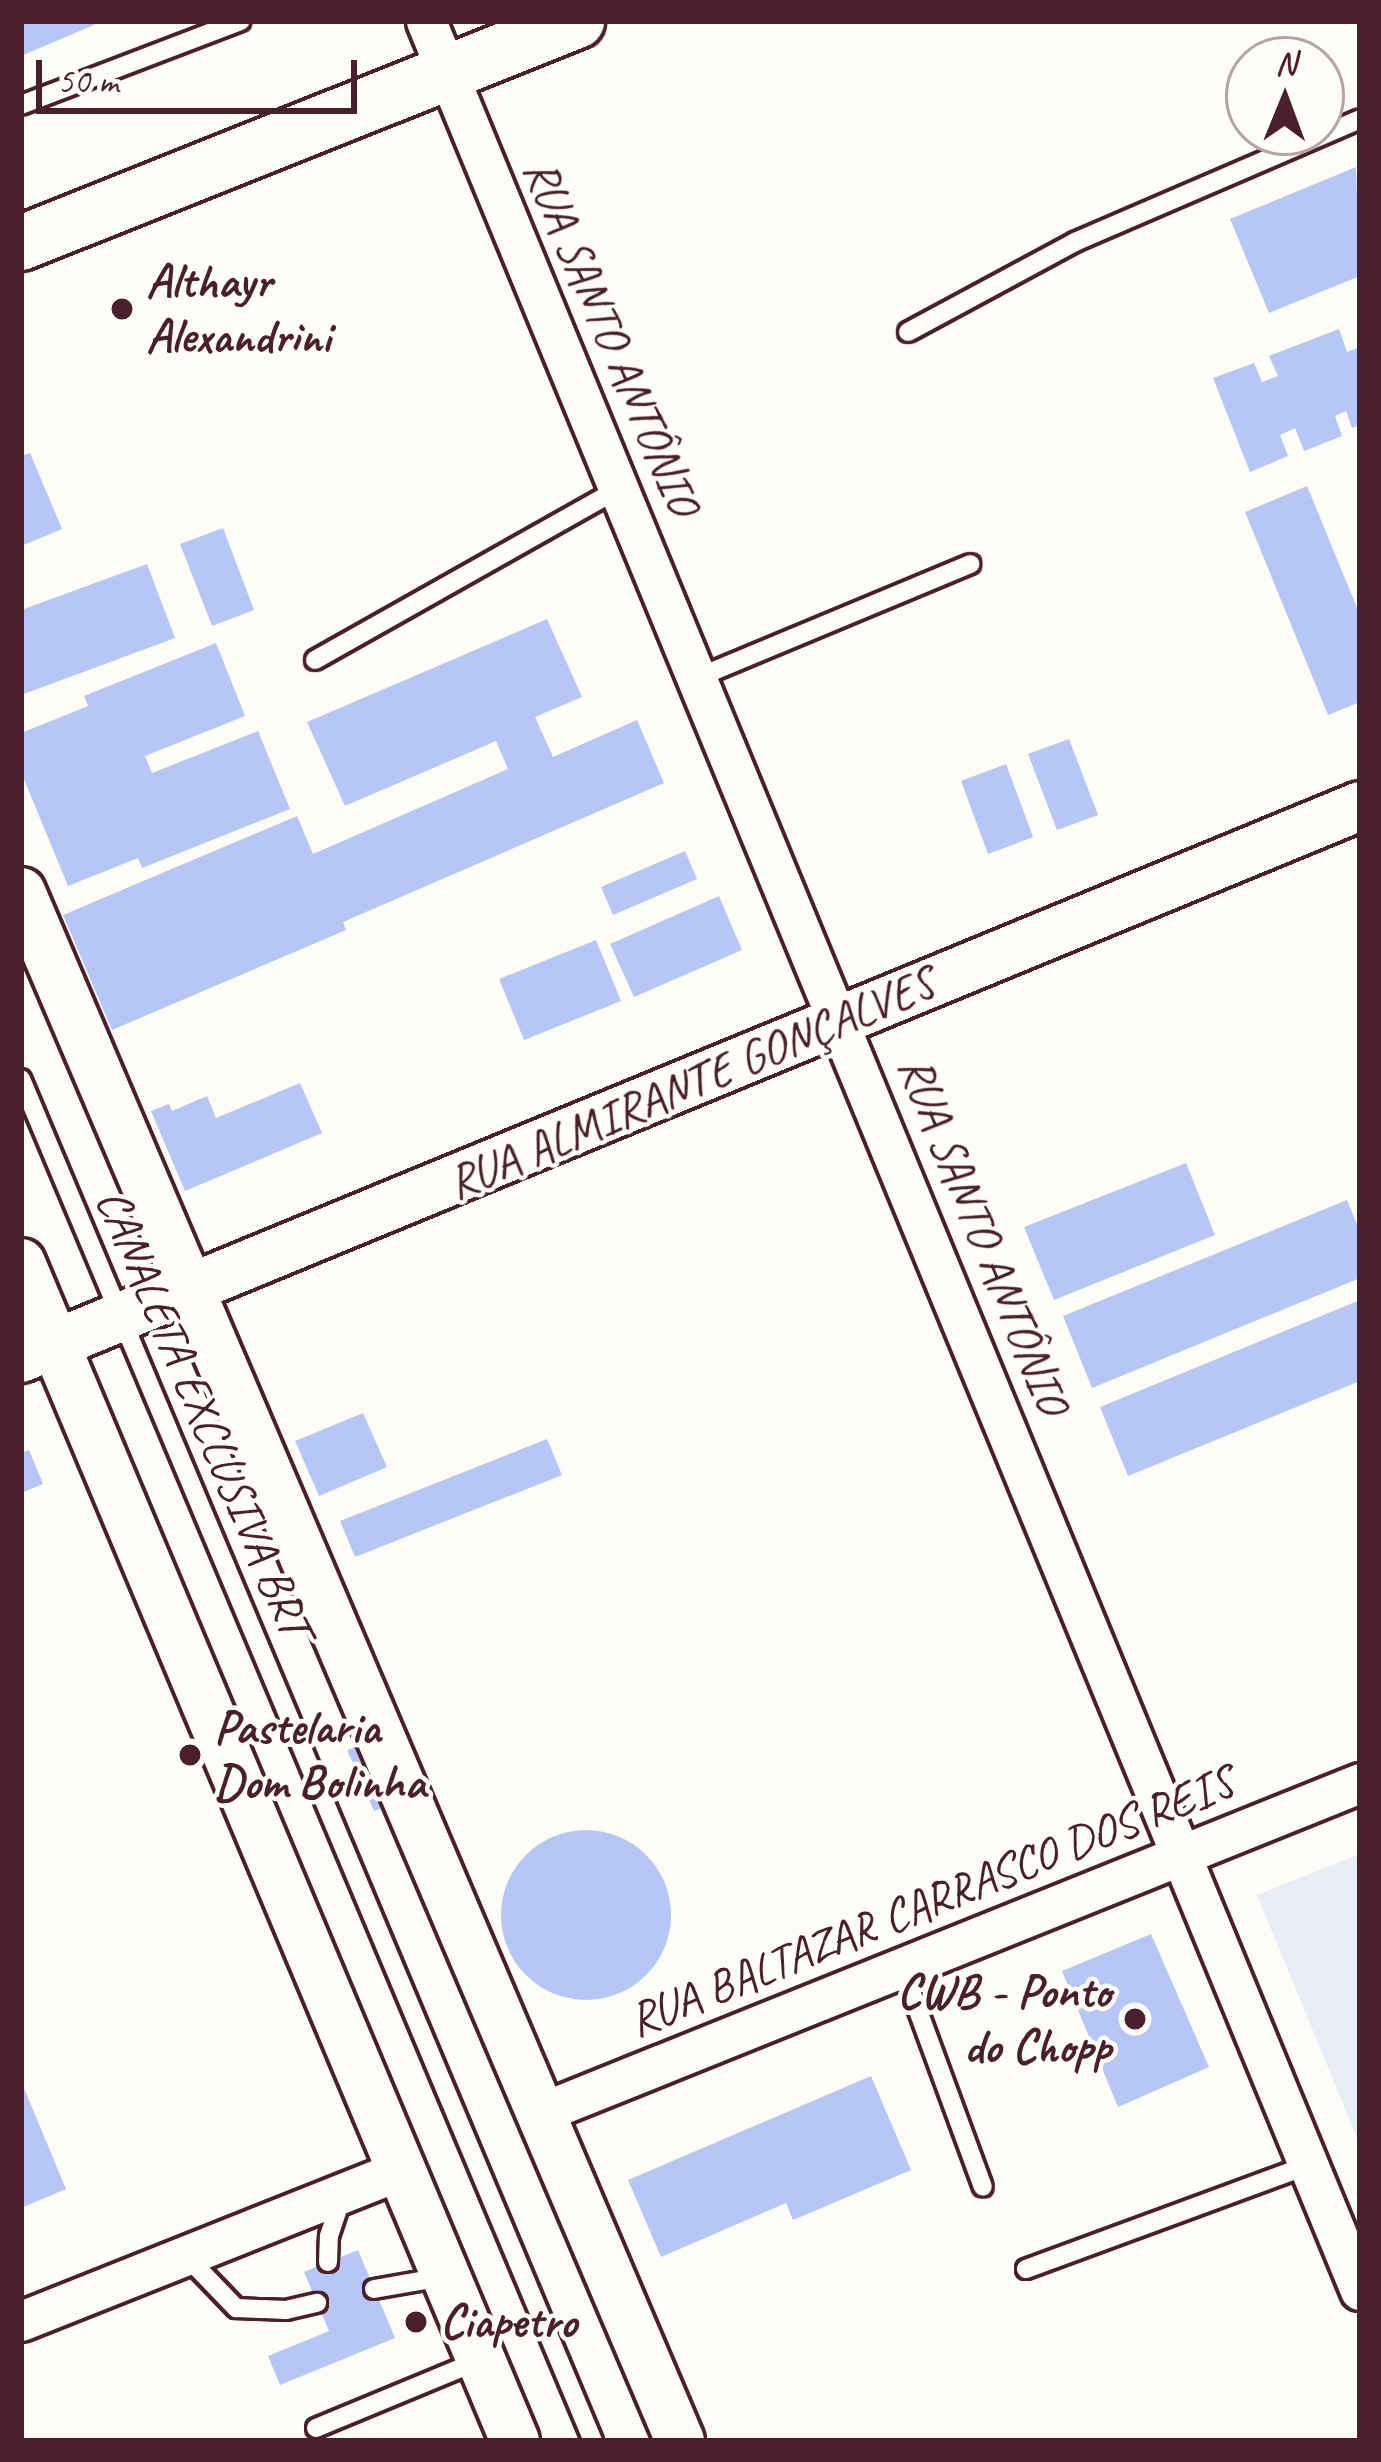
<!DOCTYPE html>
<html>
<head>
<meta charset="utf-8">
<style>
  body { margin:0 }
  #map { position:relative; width:1381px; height:2462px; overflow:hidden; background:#fdfcf7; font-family:Caveat,sans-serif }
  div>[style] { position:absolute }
  .built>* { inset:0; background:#e8ecf7 }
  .building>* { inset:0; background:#b6c7f7 }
  .round { border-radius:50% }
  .roads { filter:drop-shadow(3px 0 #4a1f2b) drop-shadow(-3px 0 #4a1f2b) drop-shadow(0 3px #4a1f2b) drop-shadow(0 -3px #4a1f2b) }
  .service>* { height:18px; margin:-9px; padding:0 9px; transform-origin:9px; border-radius:9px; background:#fdfcf7 }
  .minor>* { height:39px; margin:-19.5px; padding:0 19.5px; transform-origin:19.5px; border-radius:19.5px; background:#fdfcf7 }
  .tertiary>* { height:48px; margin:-24px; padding:0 24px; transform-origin:24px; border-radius:24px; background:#fdfcf7 }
  .secondary>* { height:54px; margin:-27px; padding:0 27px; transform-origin:27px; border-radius:27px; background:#fdfcf7 }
  .dots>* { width:33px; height:33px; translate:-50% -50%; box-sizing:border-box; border:6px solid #fdfcf7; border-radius:50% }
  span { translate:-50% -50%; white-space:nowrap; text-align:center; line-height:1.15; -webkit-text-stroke:9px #fdfcf7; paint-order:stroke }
  .poi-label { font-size:48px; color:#4a1f2b; font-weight:700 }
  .left { translate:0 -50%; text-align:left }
  .right { translate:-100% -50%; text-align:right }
  .street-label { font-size:48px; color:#4a1f2b }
  .frame { position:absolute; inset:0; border:24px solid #4a1f2b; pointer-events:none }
  .north { position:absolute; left:1225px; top:36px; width:120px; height:120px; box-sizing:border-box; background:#fdfcf7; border:3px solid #b5a4a5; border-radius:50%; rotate:1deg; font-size:33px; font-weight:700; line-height:48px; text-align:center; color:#4a1f2b }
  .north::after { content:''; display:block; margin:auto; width:42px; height:54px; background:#4a1f2b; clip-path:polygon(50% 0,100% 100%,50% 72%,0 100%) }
  .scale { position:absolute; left:36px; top:60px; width:321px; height:54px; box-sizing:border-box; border:6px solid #4a1f2b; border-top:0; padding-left:15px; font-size:36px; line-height:42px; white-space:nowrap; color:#4a1f2b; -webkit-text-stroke:9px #fdfcf7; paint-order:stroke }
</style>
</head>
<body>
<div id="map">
  <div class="built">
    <i style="clip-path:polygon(1360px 1854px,1360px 2145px,1257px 1895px)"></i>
  </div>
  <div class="building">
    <i style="clip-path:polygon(21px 21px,103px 21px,21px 56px)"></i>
    <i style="clip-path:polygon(1356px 167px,1360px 276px,1269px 313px,1230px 219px)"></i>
    <i style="clip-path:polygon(1339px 329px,1347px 352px,1360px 347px,1360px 425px,1352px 428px,1346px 411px,1335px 416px,1342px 436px,1304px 451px,1295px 428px,1280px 435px,1288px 456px,1250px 472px,1213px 378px,1254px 363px,1262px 382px,1278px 376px,1269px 356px)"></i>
    <i style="clip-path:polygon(30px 453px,62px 529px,21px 546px,21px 456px)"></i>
    <i style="clip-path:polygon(1307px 486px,1360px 615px,1360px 702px,1328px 715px,1245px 512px)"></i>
    <i style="clip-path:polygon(223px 528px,254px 610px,212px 626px,180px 544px)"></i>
    <i style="clip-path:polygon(147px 564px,175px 638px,21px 695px,21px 610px)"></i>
    <i style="clip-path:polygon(547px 619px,582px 697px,535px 717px,553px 757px,637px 720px,664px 783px,343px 922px,346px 930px,112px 1030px,63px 915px,297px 816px,313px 854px,508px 769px,496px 741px,345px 806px,307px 722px)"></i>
    <i style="clip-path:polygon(216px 643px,245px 716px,145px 756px,152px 773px,258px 731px,290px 809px,142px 868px,138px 858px,68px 886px,21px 772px,21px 733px,88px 706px,84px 696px)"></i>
    <i style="clip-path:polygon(1069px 739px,1098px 815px,1057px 830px,1028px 754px)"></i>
    <i style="clip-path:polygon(1006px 764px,1033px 837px,988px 854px,961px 781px)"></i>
    <i style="clip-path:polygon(685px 851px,697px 879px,613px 915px,601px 887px)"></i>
    <i style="clip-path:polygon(719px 896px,742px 950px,634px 997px,610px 944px)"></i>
    <i style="clip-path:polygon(596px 940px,621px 1001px,524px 1040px,499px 979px)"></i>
    <i style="clip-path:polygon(300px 1083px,322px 1133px,185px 1191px,151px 1111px,169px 1104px,172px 1111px,207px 1096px,216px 1118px)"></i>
    <i style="clip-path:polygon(1186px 1163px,1215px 1235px,1054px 1300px,1024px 1227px)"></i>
    <i style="clip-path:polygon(1347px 1200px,1360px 1232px,1360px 1278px,1092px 1388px,1063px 1316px)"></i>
    <i style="clip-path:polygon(1360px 1300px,1360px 1381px,1128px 1476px,1100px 1407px)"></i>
    <i style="clip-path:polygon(363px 1413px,387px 1467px,319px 1496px,295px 1441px)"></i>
    <i style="clip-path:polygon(547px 1439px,562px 1475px,355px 1557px,340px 1521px)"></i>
    <i style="clip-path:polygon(29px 1450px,43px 1484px,21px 1493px,21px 1453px)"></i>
    <i style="clip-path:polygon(360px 1746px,387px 1806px,374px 1811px,347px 1750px)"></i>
    <i class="round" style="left:501px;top:1830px;width:170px;height:170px"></i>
    <i style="clip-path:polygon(1151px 1934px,1209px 2067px,1118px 2107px,1062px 1971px)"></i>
    <i style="clip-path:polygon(871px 2076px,911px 2170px,793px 2220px,786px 2203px,661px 2257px,628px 2180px)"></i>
    <i style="clip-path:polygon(21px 2081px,66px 2189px,21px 2208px)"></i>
    <i style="clip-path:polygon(358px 2250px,395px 2338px,280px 2385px,268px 2356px,329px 2331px,304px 2272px)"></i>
  </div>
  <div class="roads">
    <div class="service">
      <i style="left:21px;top:105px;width:235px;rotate:-20.9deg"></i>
      <i style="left:908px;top:332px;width:190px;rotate:-28.3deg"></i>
      <i style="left:1075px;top:242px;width:310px;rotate:-23.3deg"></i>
      <i style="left:315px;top:660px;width:349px;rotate:-29.4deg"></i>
      <i style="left:699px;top:677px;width:294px;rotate:-22.6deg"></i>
      <i style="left:21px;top:1079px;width:1477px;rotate:67.22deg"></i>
      <i style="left:902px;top:1967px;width:234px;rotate:69.8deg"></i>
      <i style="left:185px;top:2255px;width:74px;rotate:46.1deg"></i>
      <i style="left:236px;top:2308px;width:50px;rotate:2.3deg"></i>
      <i style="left:286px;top:2310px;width:32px;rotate:-13deg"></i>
      <i style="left:328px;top:2262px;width:26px;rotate:-88deg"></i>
      <i style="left:329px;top:2236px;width:41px;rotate:-71.6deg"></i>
      <i style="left:1026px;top:2269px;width:301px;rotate:-20.2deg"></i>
      <i style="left:374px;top:2289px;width:69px;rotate:-10deg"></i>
      <i style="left:316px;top:2428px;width:175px;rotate:-22.5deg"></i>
    </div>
    <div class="minor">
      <i style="left:426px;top:21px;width:2454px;rotate:67.63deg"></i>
      <i style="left:540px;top:2113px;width:884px;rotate:-21.92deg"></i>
      <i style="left:21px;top:2321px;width:410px;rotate:-21.7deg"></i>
    </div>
    <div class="tertiary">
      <i style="left:21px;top:892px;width:1683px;rotate:66.95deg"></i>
      <i style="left:21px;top:1263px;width:1277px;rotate:67.25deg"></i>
      <i style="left:21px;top:1358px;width:1448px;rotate:-22.4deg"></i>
    </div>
    <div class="secondary">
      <i style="left:21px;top:243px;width:599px;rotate:-21.77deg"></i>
    </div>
  </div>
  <div class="dots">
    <i style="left:122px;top:309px;background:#4a1f2b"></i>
    <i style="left:190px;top:1755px;background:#4a1f2b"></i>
    <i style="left:1135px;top:2019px;background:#4a1f2b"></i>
    <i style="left:416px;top:2322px;background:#4a1f2b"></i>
  </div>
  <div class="poi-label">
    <span class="left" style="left:146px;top:309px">Althayr<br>Alexandrini</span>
    <span class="left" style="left:214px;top:1755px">Pastelaria<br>Dom Bolinha</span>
    <span class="right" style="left:1111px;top:2019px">CWB - Ponto<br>do Chopp</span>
    <span class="left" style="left:440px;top:2322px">Ciapetro</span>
  </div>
  <div class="street-label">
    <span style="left:612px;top:337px;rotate:67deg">RUA SANTO ANTÔNIO</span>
    <span style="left:691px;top:1083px;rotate:-23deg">RUA ALMIRANTE GONÇALVES</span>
    <span style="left:984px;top:1235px;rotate:68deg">RUA SANTO ANTÔNIO</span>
    <span style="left:204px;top:1413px;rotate:67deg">CANALETA EXCLUSIVA BRT</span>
    <span style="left:931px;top:1901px;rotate:-22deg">RUA BALTAZAR CARRASCO DOS REIS</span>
  </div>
  <div class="frame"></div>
  <div class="north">N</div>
  <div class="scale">50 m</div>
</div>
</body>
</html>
